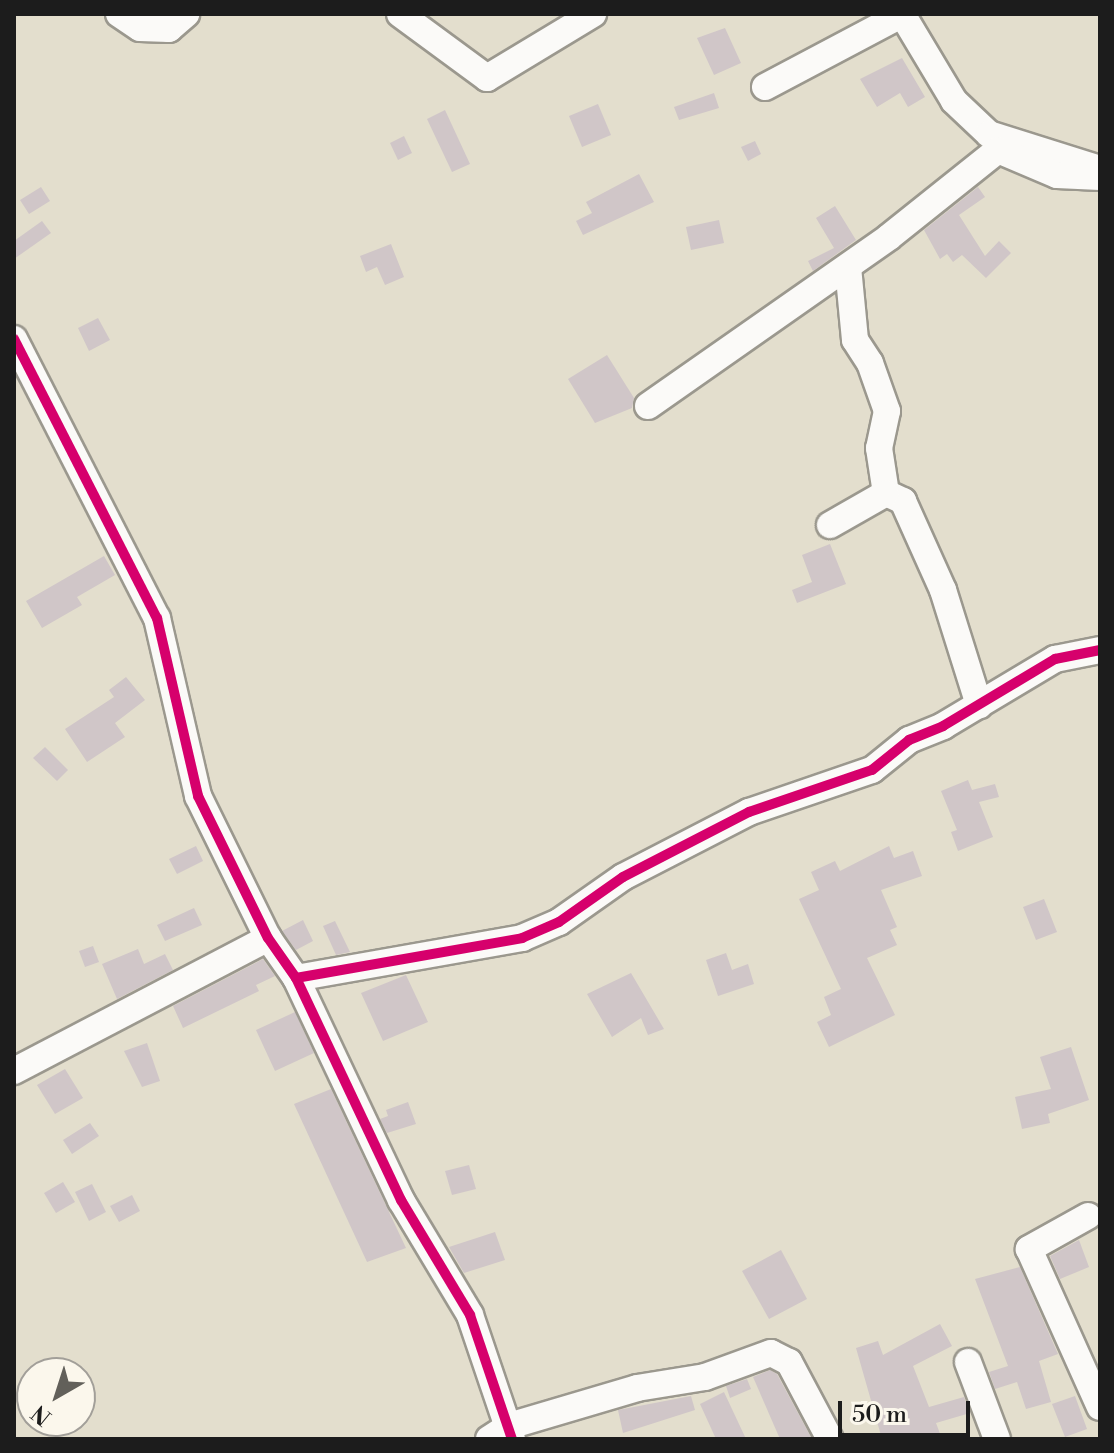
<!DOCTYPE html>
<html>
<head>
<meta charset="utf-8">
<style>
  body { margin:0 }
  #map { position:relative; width:1114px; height:1453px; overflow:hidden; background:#e3decd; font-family:"Libre Bodoni",serif }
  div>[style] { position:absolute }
  .building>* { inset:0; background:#d0c6c8 }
  .roads { filter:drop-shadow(2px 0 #9b988e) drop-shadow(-2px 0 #9b988e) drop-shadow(0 2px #9b988e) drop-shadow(0 -2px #9b988e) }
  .minor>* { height:26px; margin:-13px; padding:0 13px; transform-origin:13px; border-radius:13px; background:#fbfaf8 }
  .cycleway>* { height:10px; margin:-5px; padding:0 5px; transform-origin:5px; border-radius:5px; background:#d6006c }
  span { translate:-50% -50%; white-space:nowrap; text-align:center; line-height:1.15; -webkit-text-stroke:8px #fbf7ec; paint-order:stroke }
  .frame { position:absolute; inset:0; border:16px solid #1c1c1c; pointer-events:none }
  .north { position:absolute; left:16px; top:1357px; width:80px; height:80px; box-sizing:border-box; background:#fbf7ec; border:2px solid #a29f99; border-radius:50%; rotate:219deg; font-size:22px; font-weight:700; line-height:32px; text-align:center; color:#1c1c1c }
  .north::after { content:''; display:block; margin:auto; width:28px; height:36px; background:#62605a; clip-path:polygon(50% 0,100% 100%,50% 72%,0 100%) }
  .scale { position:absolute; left:838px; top:1401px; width:132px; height:36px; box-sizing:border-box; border:4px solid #1c1c1c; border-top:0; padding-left:10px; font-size:24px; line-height:28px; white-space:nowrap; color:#1c1c1c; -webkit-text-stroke:6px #fbf7ec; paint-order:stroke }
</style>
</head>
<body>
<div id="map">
  <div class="building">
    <i style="clip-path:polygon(725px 28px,741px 63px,714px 75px,697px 38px)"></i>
    <i style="clip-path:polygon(902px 58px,925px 97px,908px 107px,900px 93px,877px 107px,860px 79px)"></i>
    <i style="clip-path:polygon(714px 93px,719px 108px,679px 120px,674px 107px)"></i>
    <i style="clip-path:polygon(598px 104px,611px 135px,582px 147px,569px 116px)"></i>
    <i style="clip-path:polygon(445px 110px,470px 164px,452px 172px,427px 119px)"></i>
    <i style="clip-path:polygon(404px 136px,412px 153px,398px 160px,390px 143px)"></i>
    <i style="clip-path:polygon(755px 141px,761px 154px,748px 161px,741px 147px)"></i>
    <i style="clip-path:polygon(639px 174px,654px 202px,583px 235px,576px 221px,592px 213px,586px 202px)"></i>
    <i style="clip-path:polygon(41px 187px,50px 201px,29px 214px,20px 200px)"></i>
    <i style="clip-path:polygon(978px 187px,985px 197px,959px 215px,985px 256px,999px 241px,1011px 253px,986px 278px,962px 255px,953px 262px,947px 254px,940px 259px,924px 230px)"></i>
    <i style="clip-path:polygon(835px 206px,856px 240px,813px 271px,808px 261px,834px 248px,816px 218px)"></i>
    <i style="clip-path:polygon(719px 220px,724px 243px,691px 250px,686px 227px)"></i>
    <i style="clip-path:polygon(42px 221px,51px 233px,14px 259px,14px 241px)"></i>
    <i style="clip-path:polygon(391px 244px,404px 277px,385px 285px,377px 267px,366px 272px,360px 256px)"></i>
    <i style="clip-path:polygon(98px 318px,110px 340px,89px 351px,78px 328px)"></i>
    <i style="clip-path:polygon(607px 355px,634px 398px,632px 408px,595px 423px,568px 379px)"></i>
    <i style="clip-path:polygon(830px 544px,846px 584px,797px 603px,792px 590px,812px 582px,802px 555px)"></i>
    <i style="clip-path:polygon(104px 556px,115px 575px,77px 597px,82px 605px,42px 628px,26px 601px)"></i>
    <i style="clip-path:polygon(126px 677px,145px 700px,115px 723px,125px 737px,87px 762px,65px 729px,114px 697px,109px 690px)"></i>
    <i style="clip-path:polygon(45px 747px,68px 770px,57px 781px,33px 758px)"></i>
    <i style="clip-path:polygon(968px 780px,972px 790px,995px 784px,999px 797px,979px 802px,993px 837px,958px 851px,951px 832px,957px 830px,941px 791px)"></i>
    <i style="clip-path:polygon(196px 846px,203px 861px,177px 874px,169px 859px)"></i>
    <i style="clip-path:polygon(889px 846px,894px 858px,913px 851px,922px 876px,881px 890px,897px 927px,890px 930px,897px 945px,867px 958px,895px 1015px,829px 1047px,817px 1022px,831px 1015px,824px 997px,841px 989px,799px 899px,819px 890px,811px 872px,835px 861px,840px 871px)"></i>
    <i style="clip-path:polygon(1044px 899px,1057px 932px,1036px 940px,1023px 907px)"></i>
    <i style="clip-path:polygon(194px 908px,202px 925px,165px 941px,157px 925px)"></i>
    <i style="clip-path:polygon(303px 920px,313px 941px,296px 950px,282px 931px)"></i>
    <i style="clip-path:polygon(335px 921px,350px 952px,336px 955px,323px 926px)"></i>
    <i style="clip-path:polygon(93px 946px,99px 962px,85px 967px,79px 951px)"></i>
    <i style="clip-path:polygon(138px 949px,144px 964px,165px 954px,173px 970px,117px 999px,102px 964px)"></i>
    <i style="clip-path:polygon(726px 953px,732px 970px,748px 964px,754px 984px,718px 996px,706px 960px)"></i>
    <i style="clip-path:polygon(263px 959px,275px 976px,256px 985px,259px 991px,183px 1028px,173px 1006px)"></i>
    <i style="clip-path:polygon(631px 973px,664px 1029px,648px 1035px,641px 1018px,612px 1037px,587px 994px)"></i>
    <i style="clip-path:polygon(406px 975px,428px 1022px,383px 1041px,361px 993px)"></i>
    <i style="clip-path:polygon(295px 1012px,314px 1053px,275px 1071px,256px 1030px)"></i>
    <i style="clip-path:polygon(147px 1043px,160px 1081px,142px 1087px,124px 1051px)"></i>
    <i style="clip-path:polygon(1071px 1047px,1089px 1100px,1048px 1114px,1050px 1123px,1022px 1129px,1015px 1097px,1051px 1089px,1040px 1057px)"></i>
    <i style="clip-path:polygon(65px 1069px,83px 1098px,55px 1114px,37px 1085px)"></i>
    <i style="clip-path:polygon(331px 1089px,406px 1248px,367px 1262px,294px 1104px)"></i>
    <i style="clip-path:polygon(408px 1102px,416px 1124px,387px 1133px,380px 1119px,388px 1116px,386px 1110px)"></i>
    <i style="clip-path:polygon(90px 1123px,99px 1136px,72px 1154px,63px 1140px)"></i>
    <i style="clip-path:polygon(469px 1165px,476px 1189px,452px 1195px,445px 1171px)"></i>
    <i style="clip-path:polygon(63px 1182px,75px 1202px,56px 1213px,44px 1193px)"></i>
    <i style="clip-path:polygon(92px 1184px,106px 1212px,89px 1221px,75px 1192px)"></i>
    <i style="clip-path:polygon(132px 1195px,140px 1211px,119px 1222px,110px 1206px)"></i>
    <i style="clip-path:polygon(495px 1232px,505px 1260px,464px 1273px,449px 1247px)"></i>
    <i style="clip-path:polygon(1079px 1240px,1089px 1267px,1060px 1279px,1050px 1256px)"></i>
    <i style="clip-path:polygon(781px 1250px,807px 1299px,769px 1319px,742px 1271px)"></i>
    <i style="clip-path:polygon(1020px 1267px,1058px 1354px,1039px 1361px,1051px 1402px,1026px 1409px,1017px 1382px,995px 1389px,989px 1372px,1008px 1366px,975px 1279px)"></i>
    <i style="clip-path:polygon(940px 1324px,952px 1346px,913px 1366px,929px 1407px,964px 1397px,970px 1413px,936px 1423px,942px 1439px,882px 1439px,856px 1348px,878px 1341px,883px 1355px)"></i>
    <i style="clip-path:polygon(770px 1370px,777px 1374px,812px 1439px,780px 1439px,753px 1377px)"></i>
    <i style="clip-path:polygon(747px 1379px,751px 1389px,730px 1398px,726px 1386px)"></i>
    <i style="clip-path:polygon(724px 1392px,746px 1439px,716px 1439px,700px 1404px)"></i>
    <i style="clip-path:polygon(691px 1396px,695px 1410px,623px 1433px,618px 1410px)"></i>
    <i style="clip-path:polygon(1075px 1396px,1087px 1429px,1065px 1437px,1052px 1404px)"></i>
  </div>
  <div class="roads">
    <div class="minor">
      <i style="left:119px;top:14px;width:25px;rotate:34deg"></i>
      <i style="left:140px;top:28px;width:29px;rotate:2deg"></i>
      <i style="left:169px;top:29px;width:23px;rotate:-41deg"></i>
      <i style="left:400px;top:14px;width:108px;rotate:36.3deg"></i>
      <i style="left:487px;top:78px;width:124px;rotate:-31.1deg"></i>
      <i style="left:902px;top:14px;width:101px;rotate:59.1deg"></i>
      <i style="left:954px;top:101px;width:48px;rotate:43.3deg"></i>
      <i style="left:989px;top:134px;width:113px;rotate:17.5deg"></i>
      <i style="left:765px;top:87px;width:156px;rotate:-27.9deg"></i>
      <i style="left:848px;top:267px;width:73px;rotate:84.5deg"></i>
      <i style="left:855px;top:340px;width:27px;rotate:57deg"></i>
      <i style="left:870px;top:363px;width:51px;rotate:70.5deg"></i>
      <i style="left:887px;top:411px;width:38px;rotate:102deg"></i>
      <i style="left:879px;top:448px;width:46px;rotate:81.2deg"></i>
      <i style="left:886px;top:493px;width:19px;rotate:25deg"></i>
      <i style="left:903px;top:501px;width:98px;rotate:65.8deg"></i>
      <i style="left:943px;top:590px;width:121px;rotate:72.6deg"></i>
      <i style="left:14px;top:339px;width:314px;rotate:62.9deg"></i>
      <i style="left:157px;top:618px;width:183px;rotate:77deg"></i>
      <i style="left:198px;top:796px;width:158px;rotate:63.8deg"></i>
      <i style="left:268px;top:938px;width:49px;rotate:55deg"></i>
      <i style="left:296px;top:978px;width:246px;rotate:64.7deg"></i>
      <i style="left:401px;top:1200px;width:134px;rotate:59deg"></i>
      <i style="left:470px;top:1315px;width:131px;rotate:71.3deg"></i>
      <i style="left:648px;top:406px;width:294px;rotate:-35deg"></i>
      <i style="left:889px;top:237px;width:139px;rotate:-38.6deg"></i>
      <i style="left:998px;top:150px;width:64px;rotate:23deg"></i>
      <i style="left:1057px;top:175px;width:43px;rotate:2.7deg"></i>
      <i style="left:830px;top:525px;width:64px;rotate:-29.7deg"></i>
      <i style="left:296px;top:978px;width:230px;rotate:-10deg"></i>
      <i style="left:522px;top:938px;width:40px;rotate:-23.4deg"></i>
      <i style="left:559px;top:922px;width:78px;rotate:-35.1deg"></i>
      <i style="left:623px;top:877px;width:142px;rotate:-27.3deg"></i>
      <i style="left:749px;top:812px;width:130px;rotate:-18.9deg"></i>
      <i style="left:872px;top:770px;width:48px;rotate:-39deg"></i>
      <i style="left:909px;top:740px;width:37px;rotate:-22deg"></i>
      <i style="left:943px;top:726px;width:131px;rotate:-30.9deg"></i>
      <i style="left:1055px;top:659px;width:46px;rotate:-11.3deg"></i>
      <i style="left:14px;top:1071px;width:287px;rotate:-27.6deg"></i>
      <i style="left:1088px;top:1216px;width:68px;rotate:150.8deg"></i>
      <i style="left:1029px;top:1249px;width:173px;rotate:65.8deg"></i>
      <i style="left:968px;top:1362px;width:82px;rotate:69.4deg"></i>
      <i style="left:489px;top:1439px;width:24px;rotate:-33deg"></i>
      <i style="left:509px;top:1426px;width:134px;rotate:-16.5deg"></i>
      <i style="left:637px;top:1388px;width:69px;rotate:-9.2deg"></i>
      <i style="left:705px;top:1377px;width:70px;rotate:-20deg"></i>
      <i style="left:771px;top:1353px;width:20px;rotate:27deg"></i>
      <i style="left:789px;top:1362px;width:87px;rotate:62deg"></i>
    </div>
  </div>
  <div class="cycleway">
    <i style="left:14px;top:339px;width:314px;rotate:62.9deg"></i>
    <i style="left:157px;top:618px;width:183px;rotate:77deg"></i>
    <i style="left:198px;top:796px;width:158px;rotate:63.8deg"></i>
    <i style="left:268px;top:938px;width:49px;rotate:55deg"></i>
    <i style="left:296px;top:978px;width:246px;rotate:64.7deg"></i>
    <i style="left:401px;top:1200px;width:134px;rotate:59deg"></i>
    <i style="left:470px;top:1315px;width:131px;rotate:71.3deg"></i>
    <i style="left:296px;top:978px;width:230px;rotate:-10deg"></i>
    <i style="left:522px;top:938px;width:40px;rotate:-23.4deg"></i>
    <i style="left:559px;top:922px;width:78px;rotate:-35.1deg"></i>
    <i style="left:623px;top:877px;width:142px;rotate:-27.3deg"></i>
    <i style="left:749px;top:812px;width:130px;rotate:-18.9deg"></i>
    <i style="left:872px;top:770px;width:48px;rotate:-39deg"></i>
    <i style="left:909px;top:740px;width:37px;rotate:-22deg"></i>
    <i style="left:943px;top:726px;width:131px;rotate:-30.9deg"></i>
    <i style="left:1055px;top:659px;width:46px;rotate:-11.3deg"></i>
  </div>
  <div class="frame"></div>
  <div class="north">N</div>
  <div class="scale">50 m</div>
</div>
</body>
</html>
